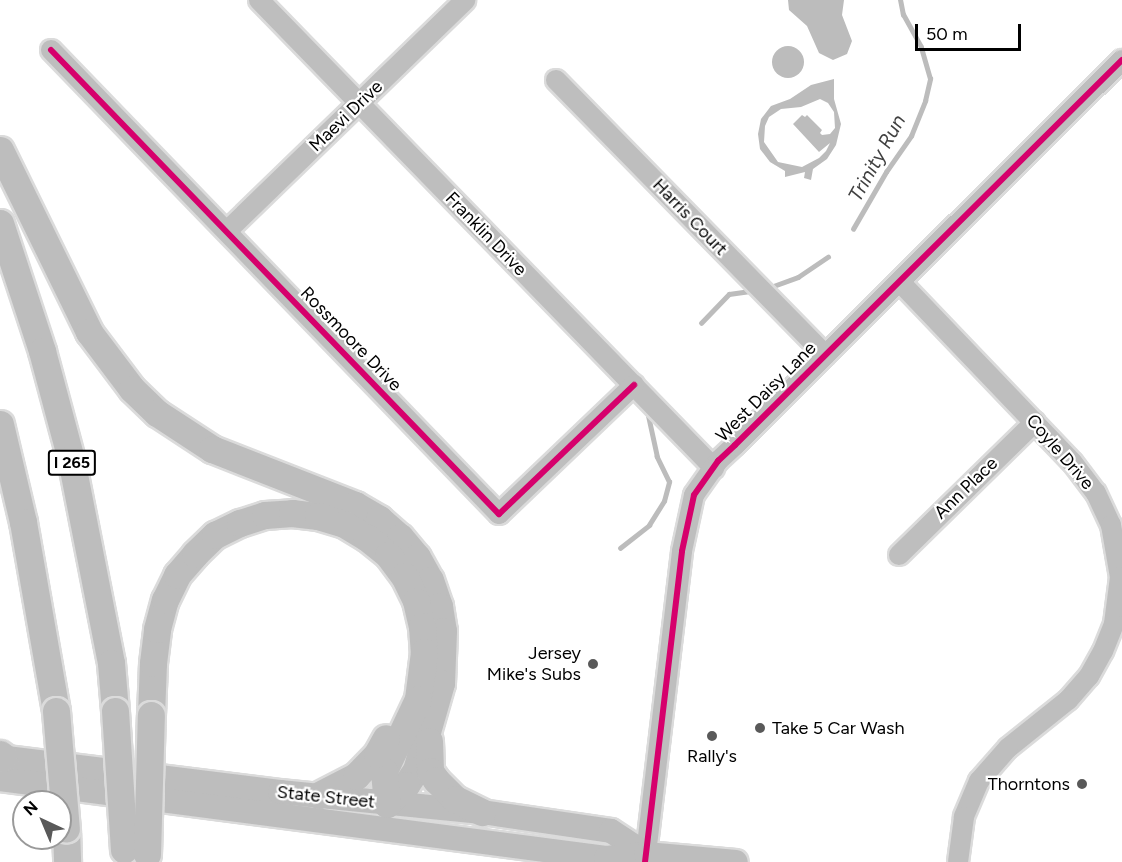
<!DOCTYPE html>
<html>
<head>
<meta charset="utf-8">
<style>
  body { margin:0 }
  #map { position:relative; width:1122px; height:862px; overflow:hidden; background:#fff; font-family:Figtree,sans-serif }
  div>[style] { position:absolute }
  .water>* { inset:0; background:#bcbcbc }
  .round { border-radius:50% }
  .stream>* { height:4.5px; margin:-2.25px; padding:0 2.25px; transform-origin:2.25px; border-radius:2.25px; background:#bcbcbc }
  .roads { filter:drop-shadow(2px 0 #dbdbdb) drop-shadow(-2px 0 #dbdbdb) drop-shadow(0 2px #dbdbdb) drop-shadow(0 -2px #dbdbdb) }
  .minor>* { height:20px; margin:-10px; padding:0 10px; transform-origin:10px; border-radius:10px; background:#bebebe }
  .major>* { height:24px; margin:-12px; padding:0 12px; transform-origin:12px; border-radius:12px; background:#bdbdbd }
  .highway>* { height:27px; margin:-13.5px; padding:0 13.5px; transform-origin:13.5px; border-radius:13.5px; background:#bdbdbd }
  .bridges { filter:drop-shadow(2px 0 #dbdbdb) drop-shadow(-2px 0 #dbdbdb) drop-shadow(0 2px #dbdbdb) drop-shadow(0 -2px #dbdbdb) }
  .highway-bridge>* { height:27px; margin:-13.5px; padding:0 13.5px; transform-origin:13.5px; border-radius:13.5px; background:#bdbdbd }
  .cycleway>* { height:6px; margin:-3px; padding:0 3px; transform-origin:3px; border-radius:3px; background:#d6006c }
  .dots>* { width:16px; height:16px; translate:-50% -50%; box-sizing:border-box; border:3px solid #fff; border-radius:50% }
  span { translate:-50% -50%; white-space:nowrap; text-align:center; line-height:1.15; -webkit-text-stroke:4.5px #fff; paint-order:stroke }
  .shield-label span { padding:2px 4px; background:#fff; border:2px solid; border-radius:4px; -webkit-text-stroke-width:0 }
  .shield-label { font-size:16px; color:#000; font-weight:700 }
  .street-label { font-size:18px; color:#000 }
  .poi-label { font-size:18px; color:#000 }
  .right { translate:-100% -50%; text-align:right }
  .left { translate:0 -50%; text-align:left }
  .water-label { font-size:20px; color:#414141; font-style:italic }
  .north { position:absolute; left:12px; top:790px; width:60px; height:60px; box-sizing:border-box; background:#fff; border:2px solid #999; border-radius:50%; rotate:316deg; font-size:16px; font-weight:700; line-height:24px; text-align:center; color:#000 }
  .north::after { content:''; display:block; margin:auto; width:21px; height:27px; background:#595959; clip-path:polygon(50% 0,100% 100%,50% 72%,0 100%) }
  .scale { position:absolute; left:915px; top:24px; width:106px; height:27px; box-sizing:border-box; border:3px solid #000; border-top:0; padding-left:8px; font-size:18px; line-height:21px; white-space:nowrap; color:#000; -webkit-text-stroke:4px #fff; paint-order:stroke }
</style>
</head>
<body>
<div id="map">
  <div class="water">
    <i style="clip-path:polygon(788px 0,844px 0,842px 15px,852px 41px,847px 54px,833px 60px,819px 53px,807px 26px,789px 10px)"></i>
    <i class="round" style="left:772px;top:46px;width:32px;height:32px"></i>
    <i style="clip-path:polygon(evenodd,834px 79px,834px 99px,841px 124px,836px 145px,827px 159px,813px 169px,811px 180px,804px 178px,805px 172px,785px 177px,785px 171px,770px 162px,760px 149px,758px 134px,761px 119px,771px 106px,790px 99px,811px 85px,834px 79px,820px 99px,828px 103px,834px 112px,835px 128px,830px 134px,822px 135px,820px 133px,822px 130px,807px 115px,805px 117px,802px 115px,793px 124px,819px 152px,830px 143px,826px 151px,819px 158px,802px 167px,778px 162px,764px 142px,765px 126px,769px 117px,781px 109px,801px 107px,820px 99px)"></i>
  </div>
  <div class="stream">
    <i style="left:853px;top:229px;width:66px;rotate:-59.9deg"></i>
    <i style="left:886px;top:172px;width:44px;rotate:-55.2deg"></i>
    <i style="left:911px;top:136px;width:38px;rotate:-68deg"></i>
    <i style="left:925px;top:101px;width:23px;rotate:-77deg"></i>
    <i style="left:930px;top:79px;width:33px;rotate:-106deg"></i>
    <i style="left:921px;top:47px;width:37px;rotate:-119deg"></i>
    <i style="left:903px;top:15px;width:15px;rotate:-101deg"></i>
    <i style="left:768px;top:288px;width:32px;rotate:-20deg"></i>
    <i style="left:798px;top:277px;width:36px;rotate:-34deg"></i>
    <i style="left:701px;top:323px;width:40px;rotate:-46deg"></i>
    <i style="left:729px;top:294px;width:21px;rotate:-8deg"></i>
    <i style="left:620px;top:548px;width:37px;rotate:-38deg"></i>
    <i style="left:649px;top:525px;width:28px;rotate:-58deg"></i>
    <i style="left:664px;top:501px;width:20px;rotate:-75deg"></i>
    <i style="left:669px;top:482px;width:28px;rotate:-116deg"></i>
    <i style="left:657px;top:457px;width:47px;rotate:-102.3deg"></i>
  </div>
  <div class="roads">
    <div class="minor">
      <i style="left:259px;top:0;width:653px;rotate:45.81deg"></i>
      <i style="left:51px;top:50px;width:645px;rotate:46.01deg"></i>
      <i style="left:499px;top:514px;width:187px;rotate:-43.7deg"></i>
      <i style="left:556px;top:80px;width:385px;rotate:45.6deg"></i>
      <i style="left:227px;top:231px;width:332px;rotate:-44.1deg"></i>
      <i style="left:900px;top:282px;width:250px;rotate:46.3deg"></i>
      <i style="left:1073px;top:463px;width:38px;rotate:53deg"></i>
      <i style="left:1096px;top:493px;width:35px;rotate:65deg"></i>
      <i style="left:1111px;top:525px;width:53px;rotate:80.2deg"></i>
      <i style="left:1120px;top:577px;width:47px;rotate:97.3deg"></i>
      <i style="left:1114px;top:624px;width:29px;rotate:112deg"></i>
      <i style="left:1103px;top:651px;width:29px;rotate:119deg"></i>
      <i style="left:1089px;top:676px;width:32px;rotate:131deg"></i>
      <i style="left:1068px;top:700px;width:77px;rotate:141.3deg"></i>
      <i style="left:1008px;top:748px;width:44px;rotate:131.3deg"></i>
      <i style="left:979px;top:781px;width:39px;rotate:113deg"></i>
      <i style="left:964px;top:817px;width:45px;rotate:97.6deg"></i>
      <i style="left:899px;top:555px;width:190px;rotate:-44.4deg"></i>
      <i style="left:645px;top:862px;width:313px;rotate:-83.2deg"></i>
      <i style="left:682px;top:551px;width:57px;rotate:-77.9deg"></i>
      <i style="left:694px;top:495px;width:42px;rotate:-54.8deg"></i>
      <i style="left:718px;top:461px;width:23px;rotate:-43deg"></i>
      <i style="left:735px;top:445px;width:546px;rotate:-44.85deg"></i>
    </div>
    <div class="major">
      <i style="left:0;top:757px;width:282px;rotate:7.1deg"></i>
      <i style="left:280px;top:792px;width:203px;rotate:5.7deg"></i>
      <i style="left:482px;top:812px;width:130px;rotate:8.4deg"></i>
      <i style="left:611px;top:831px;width:42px;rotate:33.3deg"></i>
      <i style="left:0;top:779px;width:611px;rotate:7.43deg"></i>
      <i style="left:606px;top:858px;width:40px;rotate:-5.7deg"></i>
      <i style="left:646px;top:854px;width:90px;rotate:5.1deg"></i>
    </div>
    <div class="highway">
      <i style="left:0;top:150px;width:203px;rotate:63.9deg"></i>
      <i style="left:89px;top:332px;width:71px;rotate:53deg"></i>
      <i style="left:132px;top:389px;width:35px;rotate:44deg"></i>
      <i style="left:157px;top:413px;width:66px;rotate:33.2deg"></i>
      <i style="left:212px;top:449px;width:154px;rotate:21.4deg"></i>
      <i style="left:355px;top:505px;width:28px;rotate:30deg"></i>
      <i style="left:379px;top:519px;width:28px;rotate:41deg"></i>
      <i style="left:400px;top:537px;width:26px;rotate:50deg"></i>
      <i style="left:417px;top:557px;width:26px;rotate:61deg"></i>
      <i style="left:430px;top:580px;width:28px;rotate:71deg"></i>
      <i style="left:439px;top:606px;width:25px;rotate:81deg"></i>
      <i style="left:443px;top:631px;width:52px;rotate:92.2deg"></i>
      <i style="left:441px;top:683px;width:91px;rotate:106deg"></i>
      <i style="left:416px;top:770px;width:18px;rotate:124deg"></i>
      <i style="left:406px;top:785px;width:27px;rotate:135deg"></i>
      <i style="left:0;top:223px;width:135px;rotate:71.8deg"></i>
      <i style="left:42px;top:351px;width:112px;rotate:75deg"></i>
      <i style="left:71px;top:459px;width:208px;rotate:78.9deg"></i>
      <i style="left:111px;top:663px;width:48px;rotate:85.2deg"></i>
      <i style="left:0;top:424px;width:101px;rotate:76.8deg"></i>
      <i style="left:23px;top:522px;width:192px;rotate:80.1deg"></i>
      <i style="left:151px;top:715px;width:52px;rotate:-87.8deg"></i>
      <i style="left:153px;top:663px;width:34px;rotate:-83deg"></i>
      <i style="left:157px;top:629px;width:30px;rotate:-75deg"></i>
      <i style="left:165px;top:600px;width:28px;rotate:-64deg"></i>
      <i style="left:177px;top:575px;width:28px;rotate:-49deg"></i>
      <i style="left:195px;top:554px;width:28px;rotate:-44deg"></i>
      <i style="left:215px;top:535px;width:28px;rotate:-26deg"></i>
      <i style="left:240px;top:523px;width:26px;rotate:-18deg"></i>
      <i style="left:265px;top:515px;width:27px;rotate:-4deg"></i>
      <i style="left:292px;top:513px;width:26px;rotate:7deg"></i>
      <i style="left:318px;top:516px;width:27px;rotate:17deg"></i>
      <i style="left:344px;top:524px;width:26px;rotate:31deg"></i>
      <i style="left:366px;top:537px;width:28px;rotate:39deg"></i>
      <i style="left:388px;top:555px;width:26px;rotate:53deg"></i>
      <i style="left:404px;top:576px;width:28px;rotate:64deg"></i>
      <i style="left:416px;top:601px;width:26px;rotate:77deg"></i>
      <i style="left:422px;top:626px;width:26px;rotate:86deg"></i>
      <i style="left:424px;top:652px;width:47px;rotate:97.3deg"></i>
      <i style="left:418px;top:699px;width:80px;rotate:115.3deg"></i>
      <i style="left:384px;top:771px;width:33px;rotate:85deg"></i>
      <i style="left:429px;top:741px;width:30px;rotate:88deg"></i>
      <i style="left:430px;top:771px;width:11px;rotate:56deg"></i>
      <i style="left:436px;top:780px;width:27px;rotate:45deg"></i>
      <i style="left:455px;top:799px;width:30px;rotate:26deg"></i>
      <i style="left:0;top:754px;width:5px;rotate:37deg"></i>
      <i style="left:319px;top:795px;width:42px;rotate:-27.2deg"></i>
      <i style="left:356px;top:776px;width:30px;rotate:-46deg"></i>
      <i style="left:377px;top:754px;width:18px;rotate:-61deg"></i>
      <i style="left:66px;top:829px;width:33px;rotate:88deg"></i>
    </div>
  </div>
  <div class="bridges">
    <div class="highway-bridge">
      <i style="left:56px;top:711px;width:118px;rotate:85.2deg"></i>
      <i style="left:115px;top:711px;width:139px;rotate:86.3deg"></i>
      <i style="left:147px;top:854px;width:139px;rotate:-88.4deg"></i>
    </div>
  </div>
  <div class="cycleway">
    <i style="left:51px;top:50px;width:645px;rotate:46.01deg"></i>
    <i style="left:499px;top:514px;width:187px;rotate:-43.7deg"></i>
    <i style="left:645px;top:862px;width:313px;rotate:-83.2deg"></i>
    <i style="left:682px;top:551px;width:57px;rotate:-77.9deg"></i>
    <i style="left:694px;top:495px;width:42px;rotate:-54.8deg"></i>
    <i style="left:718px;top:461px;width:23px;rotate:-43deg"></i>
    <i style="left:735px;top:445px;width:546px;rotate:-44.85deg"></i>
  </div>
  <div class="dots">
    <i style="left:593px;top:664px;background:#595959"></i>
    <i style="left:760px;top:728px;background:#595959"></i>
    <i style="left:712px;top:736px;background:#595959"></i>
    <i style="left:1082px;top:784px;background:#595959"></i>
  </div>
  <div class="shield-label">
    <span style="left:72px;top:463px">I 265</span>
  </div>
  <div class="street-label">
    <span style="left:346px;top:116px;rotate:-44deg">Maevi Drive</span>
    <span style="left:690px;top:217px;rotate:46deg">Harris Court</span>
    <span style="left:486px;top:234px;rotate:46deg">Franklin Drive</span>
    <span style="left:351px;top:339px;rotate:46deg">Rossmoore Drive</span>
    <span style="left:766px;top:392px;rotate:-45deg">West Daisy Lane</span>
    <span style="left:1060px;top:452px;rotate:49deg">Coyle Drive</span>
    <span style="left:966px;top:488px;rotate:-44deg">Ann Place</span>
    <span style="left:326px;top:797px;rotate:6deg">State Street</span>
  </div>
  <div class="poi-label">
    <span class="right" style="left:581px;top:664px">Jersey<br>Mike's Subs</span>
    <span class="left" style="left:772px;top:728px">Take 5 Car Wash</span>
    <span style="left:712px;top:756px">Rally's</span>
    <span class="right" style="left:1070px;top:784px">Thorntons</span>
  </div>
  <div class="water-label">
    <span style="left:877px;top:158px;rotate:-61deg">Trinity Run</span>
  </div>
  <div class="north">N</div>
  <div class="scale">50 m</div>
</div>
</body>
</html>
